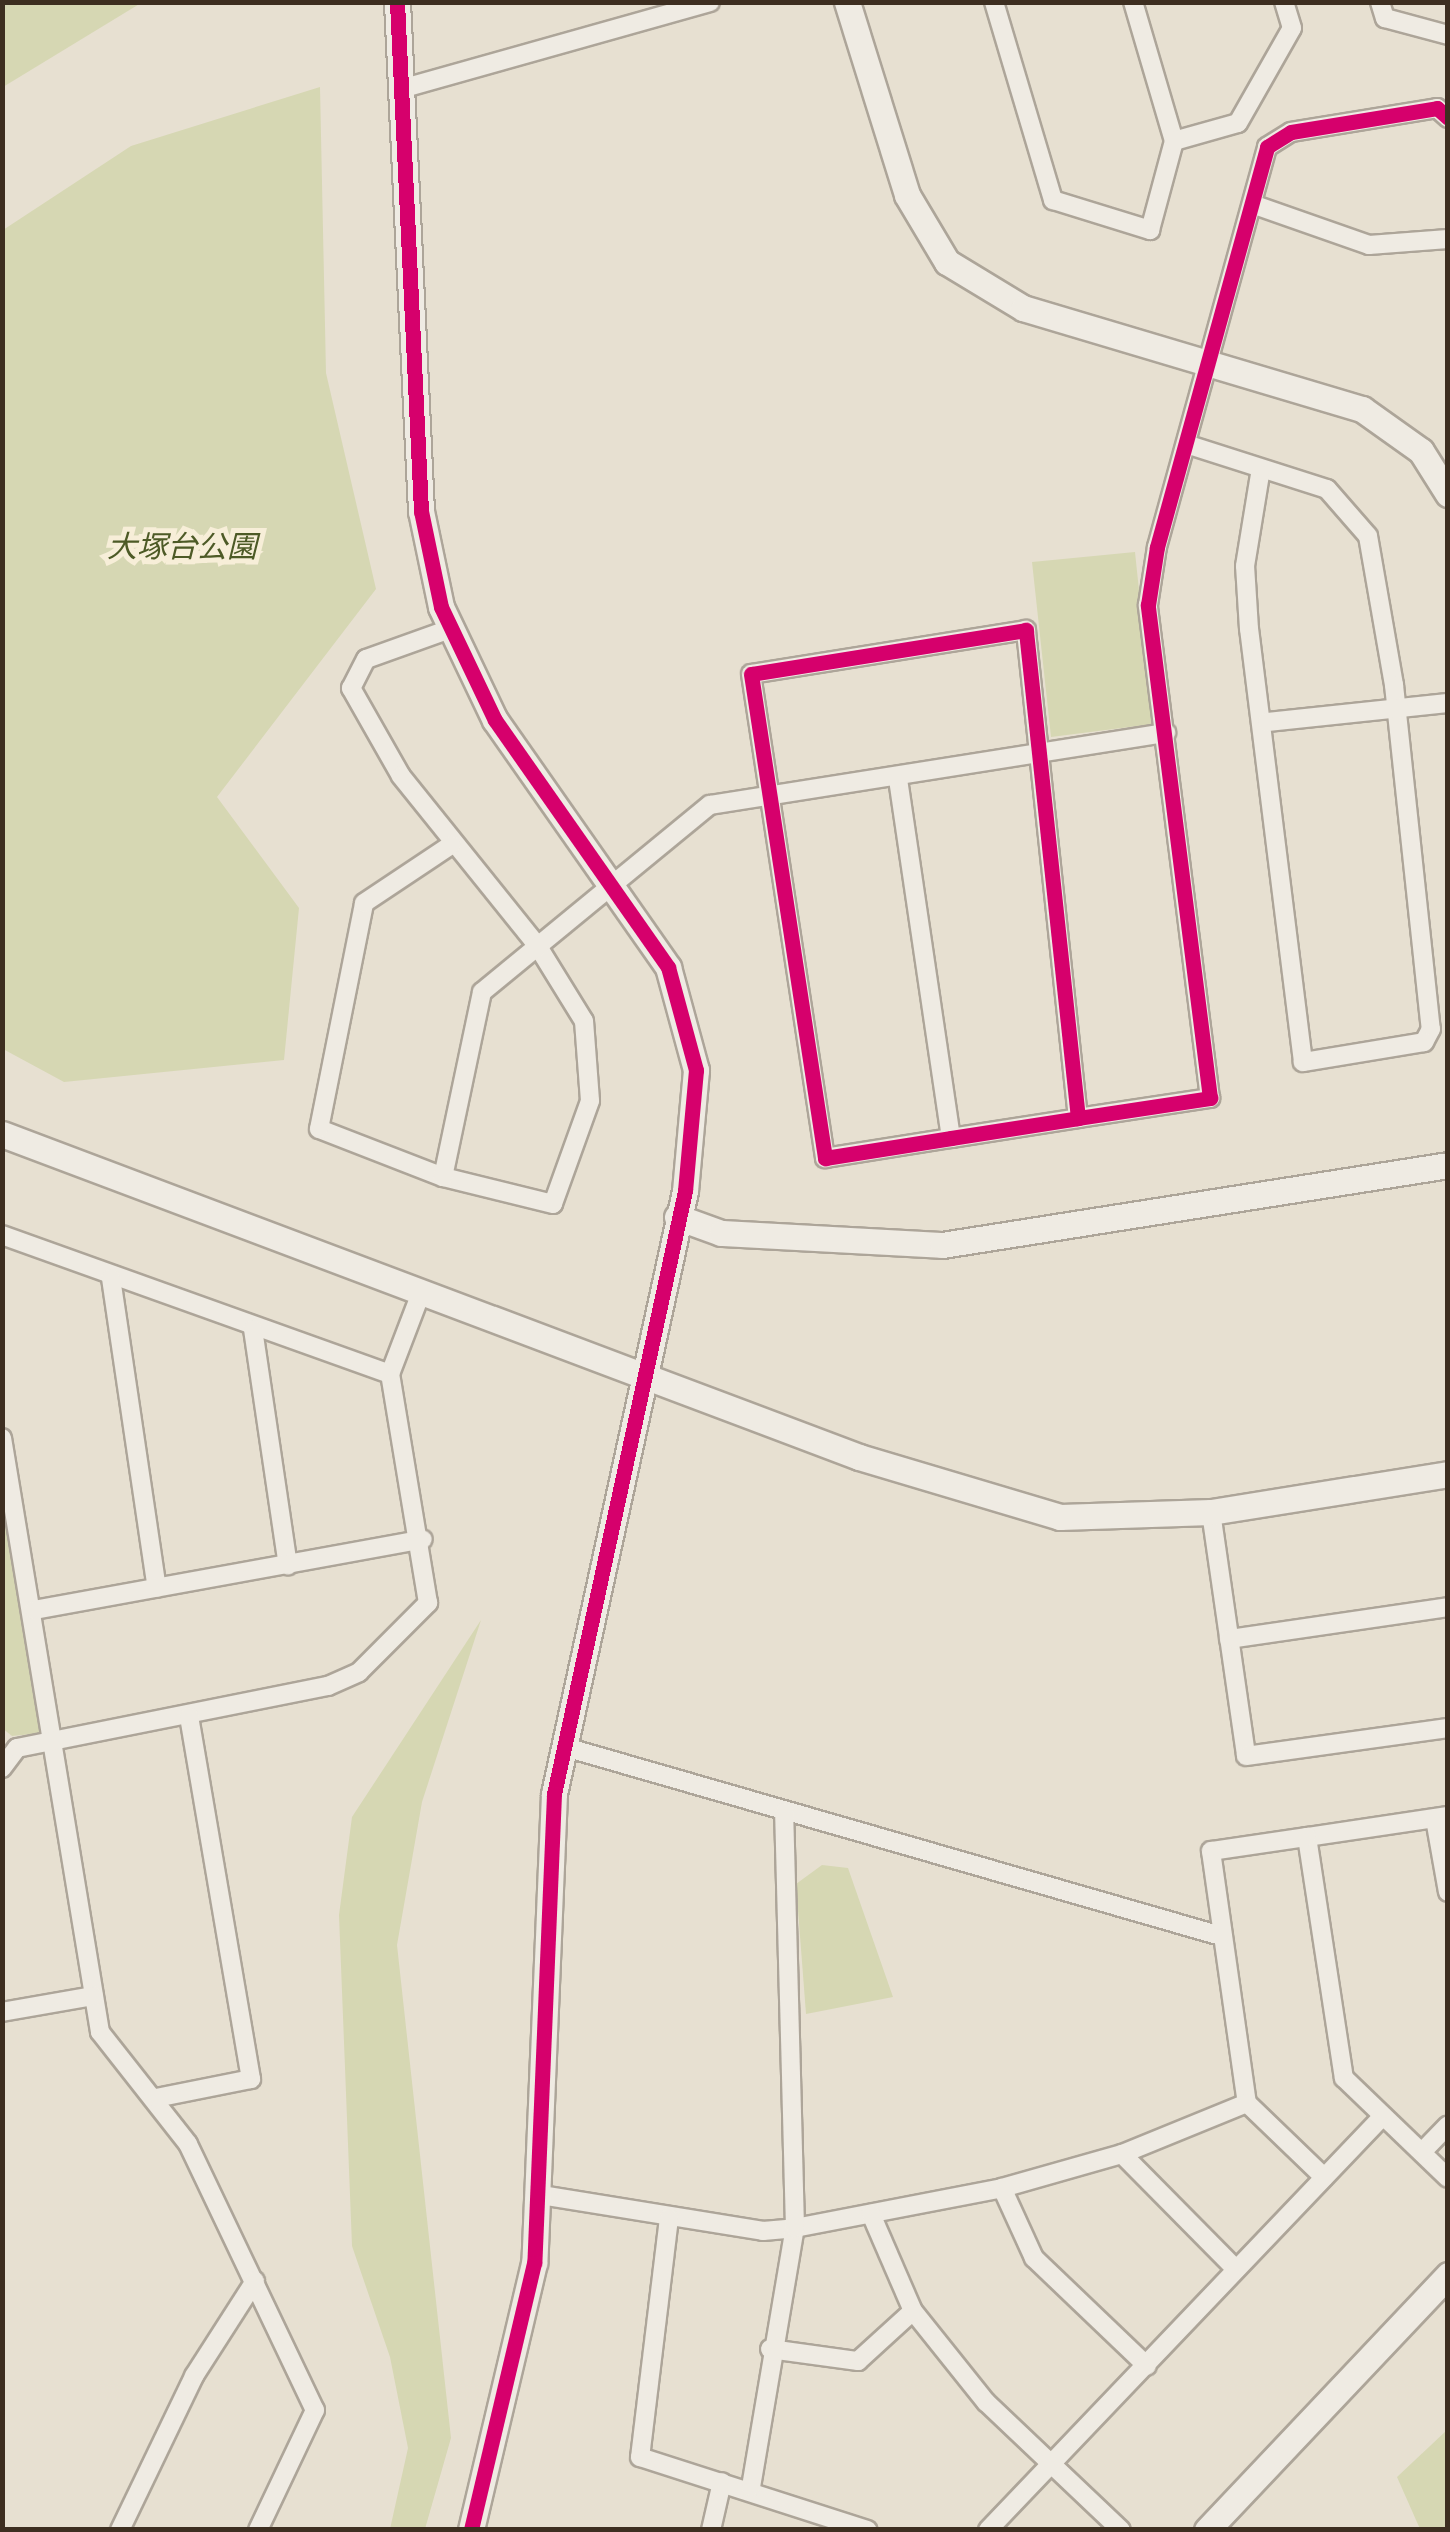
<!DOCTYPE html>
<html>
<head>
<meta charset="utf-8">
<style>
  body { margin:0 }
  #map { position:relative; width:1450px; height:2532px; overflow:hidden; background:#e7e0d1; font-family:Merriweather,"Noto Sans JP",serif }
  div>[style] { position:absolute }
  .green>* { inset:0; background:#d6d7b3 }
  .roads { filter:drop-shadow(2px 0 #ada599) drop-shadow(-2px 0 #ada599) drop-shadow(0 2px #ada599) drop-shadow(0 -2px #ada599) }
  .street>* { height:18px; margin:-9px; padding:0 9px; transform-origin:9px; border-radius:9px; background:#efebe3 }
  .secondary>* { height:25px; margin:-12.5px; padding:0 12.5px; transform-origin:12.5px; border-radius:12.5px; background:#efebe3 }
  .cycleway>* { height:15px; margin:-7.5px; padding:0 7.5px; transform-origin:7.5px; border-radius:7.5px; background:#d6006c }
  span { translate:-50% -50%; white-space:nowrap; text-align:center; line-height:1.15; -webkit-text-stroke:10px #f7eed8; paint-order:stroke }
  .park-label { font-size:30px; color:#4d5a26; font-style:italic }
  .frame { position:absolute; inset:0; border:5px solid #3d2e20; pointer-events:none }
</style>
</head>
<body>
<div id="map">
  <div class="green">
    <i style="clip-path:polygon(3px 2px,141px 2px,141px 3px,3px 87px)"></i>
    <i style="clip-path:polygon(320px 87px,326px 373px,376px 589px,217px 797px,299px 908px,284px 1060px,64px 1082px,3px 1049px,3px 230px,131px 146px)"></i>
    <i style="clip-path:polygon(1135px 552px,1153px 724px,1051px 737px,1032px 562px)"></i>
    <i style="clip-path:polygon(2px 1502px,42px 1733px,12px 1736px,2px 1728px)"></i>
    <i style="clip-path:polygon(481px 1620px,422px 1802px,397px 1945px,451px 2438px,425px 2529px,390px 2529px,408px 2448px,390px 2357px,352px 2246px,339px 1915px,352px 1817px)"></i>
    <i style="clip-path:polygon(822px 1865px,848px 1868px,893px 1997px,806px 2014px,796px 1884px)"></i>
    <i style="clip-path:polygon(1447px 2430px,1447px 2529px,1420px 2529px,1397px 2477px)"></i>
  </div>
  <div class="roads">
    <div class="street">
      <i style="left:994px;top:2px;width:207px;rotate:73.4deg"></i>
      <i style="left:1053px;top:200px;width:102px;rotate:17.2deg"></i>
      <i style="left:1150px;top:230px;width:92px;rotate:-74.9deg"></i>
      <i style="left:1174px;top:141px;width:145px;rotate:-106.4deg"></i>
      <i style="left:1380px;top:2px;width:17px;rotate:73deg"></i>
      <i style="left:1385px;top:18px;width:65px;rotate:15.1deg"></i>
      <i style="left:401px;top:89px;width:321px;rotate:-15.7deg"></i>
      <i style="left:1174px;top:141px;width:66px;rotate:-15.7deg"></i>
      <i style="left:1238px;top:123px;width:109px;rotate:-60.4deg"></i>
      <i style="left:1292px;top:28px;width:27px;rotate:-107deg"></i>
      <i style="left:1252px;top:204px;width:124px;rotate:19.3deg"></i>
      <i style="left:1369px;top:245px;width:79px;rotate:-4.3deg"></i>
      <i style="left:1186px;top:444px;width:148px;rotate:17.7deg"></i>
      <i style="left:1327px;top:489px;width:62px;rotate:48.9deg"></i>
      <i style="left:1368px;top:536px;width:151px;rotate:80.1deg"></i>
      <i style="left:1394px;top:685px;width:346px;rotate:83.9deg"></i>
      <i style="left:1431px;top:1029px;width:15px;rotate:118deg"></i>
      <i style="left:1424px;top:1042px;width:123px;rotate:170.6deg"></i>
      <i style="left:1303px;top:1062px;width:436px;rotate:-97.1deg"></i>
      <i style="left:1249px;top:629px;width:63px;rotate:-93.6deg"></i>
      <i style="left:1245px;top:566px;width:93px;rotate:-80.7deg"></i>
      <i style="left:450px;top:629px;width:89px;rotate:160.3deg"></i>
      <i style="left:366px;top:659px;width:33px;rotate:117deg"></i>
      <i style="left:351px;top:688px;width:101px;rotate:60.4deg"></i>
      <i style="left:401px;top:776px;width:217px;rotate:51.2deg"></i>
      <i style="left:537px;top:945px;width:89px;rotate:58.3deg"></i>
      <i style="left:584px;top:1021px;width:80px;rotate:85.7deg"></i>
      <i style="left:590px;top:1101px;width:109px;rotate:109.8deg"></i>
      <i style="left:553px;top:1204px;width:113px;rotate:-166.2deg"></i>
      <i style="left:443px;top:1177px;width:133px;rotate:-158.8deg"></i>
      <i style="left:319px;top:1129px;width:230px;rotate:-78.7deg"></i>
      <i style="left:364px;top:903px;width:105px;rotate:-33.7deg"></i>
      <i style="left:1267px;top:722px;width:182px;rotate:-6deg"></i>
      <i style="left:898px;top:779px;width:363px;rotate:81.6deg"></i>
      <i style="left:1078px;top:1118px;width:491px;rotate:-96.1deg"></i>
      <i style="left:1026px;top:630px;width:278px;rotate:170.9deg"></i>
      <i style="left:751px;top:674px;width:490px;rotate:81.3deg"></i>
      <i style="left:825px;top:1158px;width:128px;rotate:-9deg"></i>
      <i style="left:951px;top:1138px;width:129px;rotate:-8.9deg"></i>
      <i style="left:1078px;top:1118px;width:134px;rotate:-8.6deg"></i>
      <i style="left:1210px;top:1098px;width:497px;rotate:-97.2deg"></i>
      <i style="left:1148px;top:605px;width:59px;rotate:-81.2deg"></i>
      <i style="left:1157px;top:547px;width:415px;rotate:-74.6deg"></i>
      <i style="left:1267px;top:147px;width:28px;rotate:-32deg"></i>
      <i style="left:1291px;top:132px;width:148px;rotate:-9.3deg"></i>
      <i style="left:1437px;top:108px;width:15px;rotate:42deg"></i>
      <i style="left:443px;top:1177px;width:189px;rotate:-78.1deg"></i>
      <i style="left:482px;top:992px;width:295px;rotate:-39.4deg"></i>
      <i style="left:710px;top:805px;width:462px;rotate:-9deg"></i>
      <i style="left:2px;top:1235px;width:412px;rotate:19.7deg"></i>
      <i style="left:111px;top:1278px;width:313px;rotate:81.6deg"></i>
      <i style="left:253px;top:1329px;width:239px;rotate:81.6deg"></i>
      <i style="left:2px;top:1438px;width:602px;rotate:80.63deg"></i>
      <i style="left:100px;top:2032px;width:142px;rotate:51.8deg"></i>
      <i style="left:188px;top:2144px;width:295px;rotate:64.5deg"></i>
      <i style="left:315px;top:2410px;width:133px;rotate:115.4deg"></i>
      <i style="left:1211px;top:1512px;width:246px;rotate:81.8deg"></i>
      <i style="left:1246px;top:1756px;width:204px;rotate:-7.9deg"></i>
      <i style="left:34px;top:1610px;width:395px;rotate:-10.3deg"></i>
      <i style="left:1229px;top:1639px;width:221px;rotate:-8.3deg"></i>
      <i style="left:565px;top:1747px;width:683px;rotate:16.07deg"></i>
      <i style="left:2px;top:1768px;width:25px;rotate:-53deg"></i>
      <i style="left:17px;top:1748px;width:317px;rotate:-11.3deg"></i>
      <i style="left:328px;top:1686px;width:34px;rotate:-24deg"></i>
      <i style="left:359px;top:1672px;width:98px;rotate:-45deg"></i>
      <i style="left:428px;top:1603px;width:232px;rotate:-99.4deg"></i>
      <i style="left:390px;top:1374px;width:90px;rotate:-69.1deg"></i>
      <i style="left:1448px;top:1816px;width:143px;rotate:171.5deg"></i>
      <i style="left:1307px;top:1837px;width:244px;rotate:81.3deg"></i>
      <i style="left:1344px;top:2078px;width:144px;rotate:43.9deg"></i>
      <i style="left:1435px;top:1819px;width:74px;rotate:79.9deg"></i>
      <i style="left:1307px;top:1837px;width:97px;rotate:171.7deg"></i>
      <i style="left:1211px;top:1851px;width:255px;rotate:81.9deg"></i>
      <i style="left:1247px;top:2103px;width:107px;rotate:43.9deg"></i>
      <i style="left:2px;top:2012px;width:93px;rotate:-9.9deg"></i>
      <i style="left:156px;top:2098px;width:97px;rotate:-11.3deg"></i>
      <i style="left:251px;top:2079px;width:368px;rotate:-99.7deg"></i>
      <i style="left:1422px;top:2152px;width:37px;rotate:-46deg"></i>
      <i style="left:1122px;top:2154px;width:162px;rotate:45.3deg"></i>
      <i style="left:1002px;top:2188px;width:77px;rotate:65.4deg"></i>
      <i style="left:1034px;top:2258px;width:156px;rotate:43.7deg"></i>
      <i style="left:541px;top:2195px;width:225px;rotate:9.2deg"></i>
      <i style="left:763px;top:2231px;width:32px;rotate:-5deg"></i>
      <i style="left:795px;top:2228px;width:211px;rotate:-10.9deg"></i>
      <i style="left:1002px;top:2188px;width:125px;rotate:-15.8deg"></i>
      <i style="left:1122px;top:2154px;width:135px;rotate:-22.2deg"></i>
      <i style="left:871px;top:2214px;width:106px;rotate:66.6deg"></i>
      <i style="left:913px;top:2311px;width:117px;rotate:51.3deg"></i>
      <i style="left:986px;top:2402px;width:186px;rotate:43.5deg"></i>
      <i style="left:669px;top:2218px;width:241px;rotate:96.9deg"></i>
      <i style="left:640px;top:2457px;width:239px;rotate:17.8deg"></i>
      <i style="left:770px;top:2349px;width:89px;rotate:7.8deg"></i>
      <i style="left:858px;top:2361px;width:74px;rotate:-42.3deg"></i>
      <i style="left:751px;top:2487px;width:263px;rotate:-80.4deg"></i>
      <i style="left:795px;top:2228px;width:416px;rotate:-91.5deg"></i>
      <i style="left:120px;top:2530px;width:171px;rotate:-64.3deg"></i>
      <i style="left:194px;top:2376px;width:113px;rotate:-57.3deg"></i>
      <i style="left:711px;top:2530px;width:49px;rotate:-77.1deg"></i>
      <i style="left:988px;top:2530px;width:572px;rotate:-46.35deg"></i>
    </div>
    <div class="secondary">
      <i style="left:397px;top:2px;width:510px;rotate:87.3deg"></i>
      <i style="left:421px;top:511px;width:98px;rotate:78.2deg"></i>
      <i style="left:441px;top:607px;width:125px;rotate:64.5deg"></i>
      <i style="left:495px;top:720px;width:302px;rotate:55deg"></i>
      <i style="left:668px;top:967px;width:107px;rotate:74.8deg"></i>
      <i style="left:696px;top:1070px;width:121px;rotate:95.2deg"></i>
      <i style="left:685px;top:1191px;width:617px;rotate:102.26deg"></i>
      <i style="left:554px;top:1794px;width:469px;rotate:92.4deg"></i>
      <i style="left:534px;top:2263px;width:274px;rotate:103.3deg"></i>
      <i style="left:847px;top:2px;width:202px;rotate:72.7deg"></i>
      <i style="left:907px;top:195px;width:78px;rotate:59.2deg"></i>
      <i style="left:947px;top:262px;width:89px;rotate:31.2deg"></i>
      <i style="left:1023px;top:308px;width:354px;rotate:16.6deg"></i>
      <i style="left:1362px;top:409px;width:72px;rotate:35.4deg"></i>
      <i style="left:1421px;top:451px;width:51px;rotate:57.9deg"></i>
      <i style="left:2px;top:1134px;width:916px;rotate:20.65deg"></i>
      <i style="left:859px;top:1457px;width:210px;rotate:16.6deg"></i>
      <i style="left:1060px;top:1517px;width:151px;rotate:-1.9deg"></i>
      <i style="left:1211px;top:1512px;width:240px;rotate:-9.1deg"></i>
      <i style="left:677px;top:1217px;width:47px;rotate:20deg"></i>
      <i style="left:721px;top:1233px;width:221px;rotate:3.1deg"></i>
      <i style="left:942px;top:1245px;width:512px;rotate:-8.98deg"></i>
      <i style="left:1207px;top:2530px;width:351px;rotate:-46.6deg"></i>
    </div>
  </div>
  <div class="cycleway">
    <i style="left:397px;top:2px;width:510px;rotate:87.3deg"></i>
    <i style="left:421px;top:511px;width:98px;rotate:78.2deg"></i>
    <i style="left:441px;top:607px;width:125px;rotate:64.5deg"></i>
    <i style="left:495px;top:720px;width:302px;rotate:55deg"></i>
    <i style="left:668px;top:967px;width:107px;rotate:74.8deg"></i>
    <i style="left:696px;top:1070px;width:121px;rotate:95.2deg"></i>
    <i style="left:685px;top:1191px;width:617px;rotate:102.26deg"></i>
    <i style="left:554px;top:1794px;width:469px;rotate:92.4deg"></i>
    <i style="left:534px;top:2263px;width:274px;rotate:103.3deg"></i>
    <i style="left:1078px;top:1118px;width:491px;rotate:-96.1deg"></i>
    <i style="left:1026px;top:630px;width:278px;rotate:170.9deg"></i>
    <i style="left:751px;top:674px;width:490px;rotate:81.3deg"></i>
    <i style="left:825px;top:1158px;width:128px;rotate:-9deg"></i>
    <i style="left:951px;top:1138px;width:129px;rotate:-8.9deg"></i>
    <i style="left:1078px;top:1118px;width:134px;rotate:-8.6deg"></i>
    <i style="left:1210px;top:1098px;width:497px;rotate:-97.2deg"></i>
    <i style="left:1148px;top:605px;width:59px;rotate:-81.2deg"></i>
    <i style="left:1157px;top:547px;width:415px;rotate:-74.6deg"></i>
    <i style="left:1267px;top:147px;width:28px;rotate:-32deg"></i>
    <i style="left:1291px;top:132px;width:148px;rotate:-9.3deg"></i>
    <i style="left:1437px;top:108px;width:15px;rotate:42deg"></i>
  </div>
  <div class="park-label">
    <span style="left:182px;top:546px">大塚台公園</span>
  </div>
  <div class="frame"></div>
</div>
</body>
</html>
